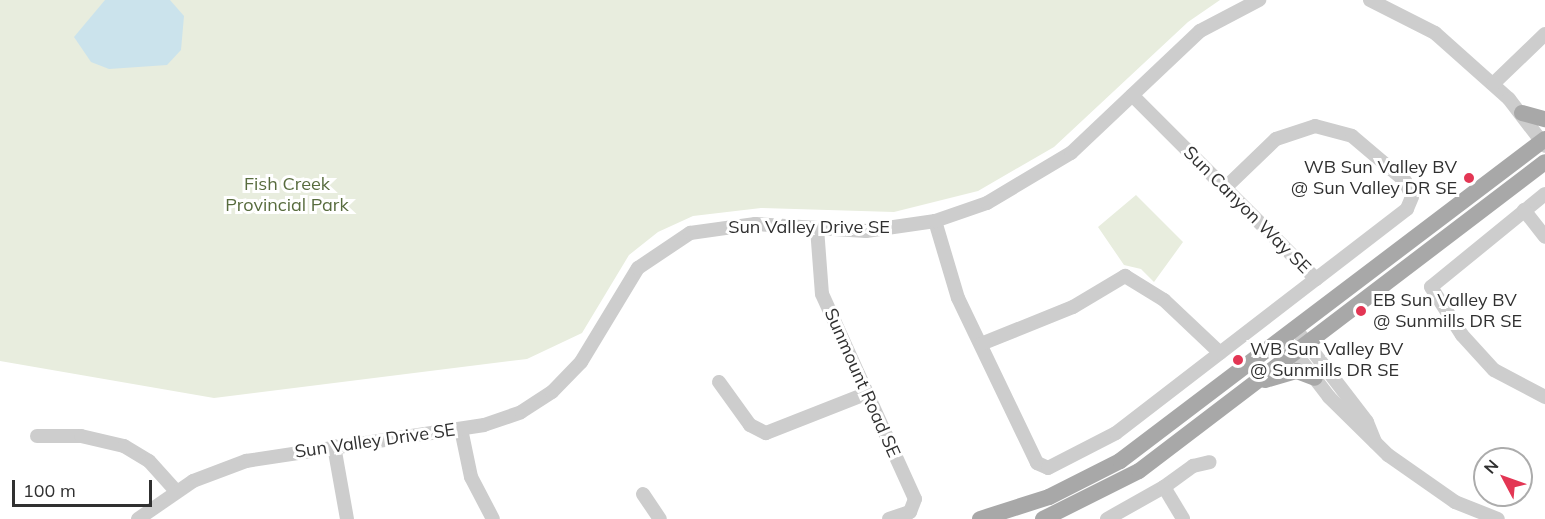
<!DOCTYPE html>
<html>
<head>
<meta charset="utf-8">
<style>
  body { margin:0 }
  #map { position:relative; width:1545px; height:519px; overflow:hidden; background:#fff; font-family:Mulish,sans-serif }
  div>[style] { position:absolute }
  .green>* { inset:0; background:#e8edde }
  .water>* { inset:0; background:#cbe3ec }
  .minor>* { height:14px; margin:-7px; padding:0 7px; transform-origin:7px; border-radius:7px; background:#cdcdcd }
  .major>* { height:16px; margin:-8px; padding:0 8px; transform-origin:8px; border-radius:8px; background:#a8a8a8 }
  .dots>* { width:16px; height:16px; translate:-50% -50%; box-sizing:border-box; border:3px solid #fff; border-radius:50% }
  span { translate:-50% -50%; white-space:nowrap; text-align:center; line-height:1.15; -webkit-text-stroke:6px #fff; paint-order:stroke }
  .poi-label { font-size:18px; color:#303030 }
  .right { translate:-100% -50%; text-align:right }
  .left { translate:0 -50%; text-align:left }
  .park-label { font-size:18px; color:#586c3e }
  .street-label { font-size:18px; color:#303030 }
  .north { position:absolute; left:1473px; top:447px; width:60px; height:60px; box-sizing:border-box; background:#fff; border:2px solid #acacac; border-radius:50%; rotate:311deg; font-size:16px; font-weight:700; line-height:24px; text-align:center; color:#303030 }
  .north::after { content:''; display:block; margin:auto; width:21px; height:27px; background:#e33654; clip-path:polygon(50% 0,100% 100%,50% 72%,0 100%) }
  .scale { position:absolute; left:12px; top:480px; width:140px; height:27px; box-sizing:border-box; border:3px solid #303030; border-top:0; padding-left:8px; font-size:18px; line-height:21px; white-space:nowrap; color:#303030; -webkit-text-stroke:4px #fff; paint-order:stroke }
</style>
</head>
<body>
<div id="map">
  <div class="green">
    <i style="clip-path:polygon(0 0,1220px 0,1188px 22px,1054px 147px,978px 191px,894px 212px,761px 208px,693px 216px,658px 232px,629px 255px,582px 333px,527px 359px,214px 398px,0 361px)"></i>
    <i style="clip-path:polygon(1136px 195px,1183px 242px,1154px 282px,1141px 269px,1124px 265px,1098px 227px)"></i>
  </div>
  <div class="water">
    <i style="clip-path:polygon(105px 0,170px 0,184px 16px,181px 50px,167px 65px,109px 69px,91px 62px,74px 37px)"></i>
  </div>
  <div class="minor">
    <i style="left:1370px;top:0;width:73px;rotate:26.9deg"></i>
    <i style="left:1435px;top:33px;width:99px;rotate:41.7deg"></i>
    <i style="left:1509px;top:99px;width:59px;rotate:52.5deg"></i>
    <i style="left:1493px;top:84px;width:72px;rotate:-43.9deg"></i>
    <i style="left:1224px;top:189px;width:72px;rotate:-43.9deg"></i>
    <i style="left:1276px;top:139px;width:41px;rotate:-18.4deg"></i>
    <i style="left:1315px;top:126px;width:38px;rotate:15deg"></i>
    <i style="left:1352px;top:136px;width:70px;rotate:40.3deg"></i>
    <i style="left:1405px;top:181px;width:17px;rotate:66deg"></i>
    <i style="left:1412px;top:197px;width:13px;rotate:113deg"></i>
    <i style="left:1407px;top:209px;width:115px;rotate:142.4deg"></i>
    <i style="left:1545px;top:194px;width:147px;rotate:140.8deg"></i>
    <i style="left:1431px;top:287px;width:57px;rotate:57.1deg"></i>
    <i style="left:1462px;top:335px;width:47px;rotate:47.6deg"></i>
    <i style="left:1494px;top:370px;width:58px;rotate:27.9deg"></i>
    <i style="left:1524px;top:210px;width:34px;rotate:52deg"></i>
    <i style="left:935px;top:221px;width:80px;rotate:73.4deg"></i>
    <i style="left:958px;top:298px;width:183px;rotate:64.4deg"></i>
    <i style="left:1037px;top:463px;width:12px;rotate:24deg"></i>
    <i style="left:1048px;top:468px;width:76px;rotate:-27.2deg"></i>
    <i style="left:1116px;top:433px;width:252px;rotate:-37.6deg"></i>
    <i style="left:1316px;top:279px;width:260px;rotate:-135deg"></i>
    <i style="left:817px;top:228px;width:66px;rotate:85.7deg"></i>
    <i style="left:822px;top:294px;width:225px;rotate:65.6deg"></i>
    <i style="left:915px;top:499px;width:14px;rotate:111deg"></i>
    <i style="left:910px;top:512px;width:22px;rotate:162deg"></i>
    <i style="left:1295px;top:328px;width:118px;rotate:52.5deg"></i>
    <i style="left:1367px;top:422px;width:22px;rotate:68deg"></i>
    <i style="left:1283px;top:337px;width:76px;rotate:52.5deg"></i>
    <i style="left:1329px;top:397px;width:83px;rotate:44.5deg"></i>
    <i style="left:1388px;top:455px;width:82px;rotate:35deg"></i>
    <i style="left:1455px;top:502px;width:46px;rotate:21.6deg"></i>
    <i style="left:981px;top:344px;width:99px;rotate:-21.9deg"></i>
    <i style="left:1073px;top:307px;width:61px;rotate:-30.8deg"></i>
    <i style="left:1125px;top:276px;width:46px;rotate:31.6deg"></i>
    <i style="left:1164px;top:300px;width:77px;rotate:43.4deg"></i>
    <i style="left:719px;top:382px;width:53px;rotate:54.2deg"></i>
    <i style="left:750px;top:425px;width:18px;rotate:27deg"></i>
    <i style="left:766px;top:433px;width:106px;rotate:-21.5deg"></i>
    <i style="left:461px;top:429px;width:49px;rotate:78.2deg"></i>
    <i style="left:471px;top:477px;width:47px;rotate:62.4deg"></i>
    <i style="left:37px;top:436px;width:44px"></i>
    <i style="left:81px;top:436px;width:44px;rotate:13.1deg"></i>
    <i style="left:124px;top:446px;width:29px;rotate:31deg"></i>
    <i style="left:149px;top:461px;width:40px;rotate:48deg"></i>
    <i style="left:334px;top:446px;width:74px;rotate:79.9deg"></i>
    <i style="left:1164px;top:487px;width:36px;rotate:-36deg"></i>
    <i style="left:1193px;top:466px;width:17px;rotate:-13deg"></i>
    <i style="left:643px;top:494px;width:30px;rotate:56deg"></i>
    <i style="left:138px;top:519px;width:67px;rotate:-34.6deg"></i>
    <i style="left:193px;top:481px;width:57px;rotate:-20.7deg"></i>
    <i style="left:246px;top:461px;width:241px;rotate:-8.6deg"></i>
    <i style="left:484px;top:425px;width:39px;rotate:-19deg"></i>
    <i style="left:521px;top:412px;width:37px;rotate:-33deg"></i>
    <i style="left:552px;top:392px;width:42px;rotate:-46deg"></i>
    <i style="left:581px;top:362px;width:110px;rotate:-58.8deg"></i>
    <i style="left:638px;top:268px;width:63px;rotate:-33.9deg"></i>
    <i style="left:690px;top:233px;width:66px;rotate:-7.9deg"></i>
    <i style="left:755px;top:224px;width:111px;rotate:3.6deg"></i>
    <i style="left:866px;top:231px;width:70px;rotate:-8.2deg"></i>
    <i style="left:935px;top:221px;width:55px;rotate:-19.1deg"></i>
    <i style="left:987px;top:203px;width:98px;rotate:-30.8deg"></i>
    <i style="left:1071px;top:153px;width:178px;rotate:-43.4deg"></i>
    <i style="left:1200px;top:31px;width:67px;rotate:-27.7deg"></i>
    <i style="left:1107px;top:519px;width:65px;rotate:-29.3deg"></i>
    <i style="left:1164px;top:487px;width:37px;rotate:59deg"></i>
  </div>
  <div class="major">
    <i style="left:1522px;top:113px;width:24px;rotate:15deg"></i>
    <i style="left:1265px;top:380px;width:33px;rotate:-16deg"></i>
    <i style="left:1297px;top:371px;width:19px;rotate:21deg"></i>
    <i style="left:980px;top:519px;width:72px;rotate:-17.7deg"></i>
    <i style="left:1049px;top:497px;width:80px;rotate:-26.9deg"></i>
    <i style="left:1120px;top:461px;width:533px;rotate:-37.15deg"></i>
    <i style="left:1043px;top:519px;width:107px;rotate:-26.6deg"></i>
    <i style="left:1139px;top:471px;width:510px;rotate:-37.27deg"></i>
  </div>
  <div class="dots">
    <i style="left:1469px;top:178px;background:#e33654"></i>
    <i style="left:1361px;top:311px;background:#e33654"></i>
    <i style="left:1238px;top:360px;background:#e33654"></i>
  </div>
  <div class="poi-label">
    <span class="right" style="left:1457px;top:178px">WB Sun Valley BV<br>@ Sun Valley DR SE</span>
    <span class="left" style="left:1373px;top:311px">EB Sun Valley BV<br>@ Sunmills DR SE</span>
    <span class="left" style="left:1250px;top:360px">WB Sun Valley BV<br>@ Sunmills DR SE</span>
  </div>
  <div class="park-label">
    <span style="left:287px;top:195px">Fish Creek<br>Provincial Park</span>
  </div>
  <div class="street-label">
    <span style="left:1247px;top:210px;rotate:45deg">Sun Canyon Way SE</span>
    <span style="left:809px;top:227px">Sun Valley Drive SE</span>
    <span style="left:862px;top:383px;rotate:66deg">Sunmount Road SE</span>
    <span style="left:375px;top:441px;rotate:-8deg">Sun Valley Drive SE</span>
  </div>
  <div class="north">N</div>
  <div class="scale">100 m</div>
</div>
</body>
</html>
